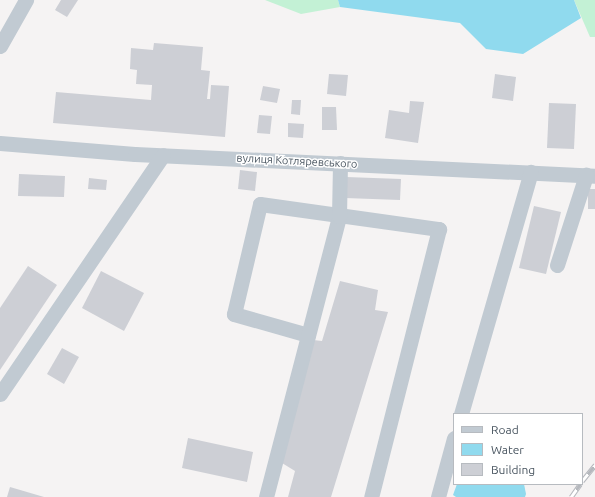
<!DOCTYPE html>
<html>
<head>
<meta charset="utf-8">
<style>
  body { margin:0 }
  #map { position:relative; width:595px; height:497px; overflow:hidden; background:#f5f3f3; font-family:Ubuntu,sans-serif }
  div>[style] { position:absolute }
  .green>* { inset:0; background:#c3f1d5 }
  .water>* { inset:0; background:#90daee }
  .building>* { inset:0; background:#cdcfd5 }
  .minor>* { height:15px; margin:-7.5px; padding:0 7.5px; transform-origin:7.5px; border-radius:7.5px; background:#c1cad2 }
  .rail>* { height:4.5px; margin-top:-2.25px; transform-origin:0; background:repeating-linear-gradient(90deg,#fff 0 9px,#b5b8bd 0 18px); box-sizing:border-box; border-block:1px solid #b5b8bd }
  span { translate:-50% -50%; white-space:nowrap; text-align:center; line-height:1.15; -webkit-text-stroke:3px #fff; paint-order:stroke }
  .street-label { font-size:11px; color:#4a5661 }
  .legend { position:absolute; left:453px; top:413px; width:130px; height:72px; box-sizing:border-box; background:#fff; border:1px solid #b7bbc0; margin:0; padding:5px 7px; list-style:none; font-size:12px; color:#4a5661 }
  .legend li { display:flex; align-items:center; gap:8px; height:20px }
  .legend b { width:20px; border:1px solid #b7bbc0 }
</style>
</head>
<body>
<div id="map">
  <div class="green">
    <i style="clip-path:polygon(265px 0,338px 0,340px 7px,301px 14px)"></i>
    <i style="clip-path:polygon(574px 0,595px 0,595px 37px,590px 37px)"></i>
  </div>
  <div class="water">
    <i style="clip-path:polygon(338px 0,574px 0,581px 18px,523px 54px,486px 49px,460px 23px,340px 7px)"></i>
    <i style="clip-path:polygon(457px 484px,524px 484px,526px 494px,525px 497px,456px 497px,453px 495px)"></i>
  </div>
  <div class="building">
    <i style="clip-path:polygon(61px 0,78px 0,67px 17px,55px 10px)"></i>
    <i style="clip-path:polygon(154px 43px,203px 47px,201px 70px,210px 71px,207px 99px,210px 99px,211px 85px,229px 86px,225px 137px,53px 123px,56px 92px,151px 100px,152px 85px,136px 84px,137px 70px,130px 69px,131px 48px,153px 50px)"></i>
    <i style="clip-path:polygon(329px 74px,348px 75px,346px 96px,327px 94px)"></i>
    <i style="clip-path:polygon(495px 74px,516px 77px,513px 101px,492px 98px)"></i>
    <i style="clip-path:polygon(263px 86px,280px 89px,277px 103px,260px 100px)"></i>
    <i style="clip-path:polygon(292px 100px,301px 100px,300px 115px,291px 114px)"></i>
    <i style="clip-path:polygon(410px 101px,424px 102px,418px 143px,385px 138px,389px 110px,409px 113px)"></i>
    <i style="clip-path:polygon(549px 103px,576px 104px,574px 149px,547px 148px)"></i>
    <i style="clip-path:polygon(322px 107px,336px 107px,337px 130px,322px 130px)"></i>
    <i style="clip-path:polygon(259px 115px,272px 116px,270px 134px,257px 133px)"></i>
    <i style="clip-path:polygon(288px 123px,304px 124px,303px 138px,288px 137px)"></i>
    <i style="clip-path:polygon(240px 170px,257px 172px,255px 191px,238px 189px)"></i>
    <i style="clip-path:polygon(19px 174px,65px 176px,64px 197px,18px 196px)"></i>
    <i style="clip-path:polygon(346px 177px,401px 179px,400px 200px,345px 198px)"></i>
    <i style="clip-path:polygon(89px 178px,107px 180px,106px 190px,88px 189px)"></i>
    <i style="clip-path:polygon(588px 189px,595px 189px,595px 209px,588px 209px)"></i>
    <i style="clip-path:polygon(534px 206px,561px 212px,546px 274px,519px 268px)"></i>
    <i style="clip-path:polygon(28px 266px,57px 285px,0 370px,0 308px)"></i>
    <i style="clip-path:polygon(101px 271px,144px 293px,124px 331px,82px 308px)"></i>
    <i style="clip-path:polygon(340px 281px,378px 290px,375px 310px,388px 312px,331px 497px,288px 497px,295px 471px,282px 463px,313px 340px,322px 341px)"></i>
    <i style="clip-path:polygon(62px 348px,79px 357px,64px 384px,47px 374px)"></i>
    <i style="clip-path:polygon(188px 438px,253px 452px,247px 482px,182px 468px)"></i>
    <i style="clip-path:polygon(10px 487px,44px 497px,7px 497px)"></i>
  </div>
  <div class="minor">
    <i style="left:0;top:46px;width:53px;rotate:-60.5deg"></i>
    <i style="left:0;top:143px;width:135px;rotate:4.7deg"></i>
    <i style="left:135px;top:154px;width:461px;rotate:2.7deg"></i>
    <i style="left:557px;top:265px;width:95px;rotate:-72.1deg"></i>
    <i style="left:308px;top:335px;width:77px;rotate:-164.2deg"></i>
    <i style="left:234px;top:314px;width:113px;rotate:-76.7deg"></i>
    <i style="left:260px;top:204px;width:181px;rotate:8deg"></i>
    <i style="left:439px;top:229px;width:276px;rotate:104.2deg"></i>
    <i style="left:0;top:394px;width:289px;rotate:-55.7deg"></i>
    <i style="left:461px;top:414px;width:252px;rotate:-73.9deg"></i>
    <i style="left:266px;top:497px;width:290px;rotate:-75.4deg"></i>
    <i style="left:339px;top:216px;width:53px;rotate:-88.9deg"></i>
    <i style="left:438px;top:497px;width:61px;rotate:-74.8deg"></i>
  </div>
  <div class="rail">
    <i style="left:582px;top:481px;width:21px;rotate:-51deg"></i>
    <i style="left:571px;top:497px;width:16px;rotate:-55deg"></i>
  </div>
  <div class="street-label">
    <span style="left:297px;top:161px;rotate:3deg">вулиця Котляревського</span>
  </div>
  <ul class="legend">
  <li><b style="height:5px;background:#c1cad2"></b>Road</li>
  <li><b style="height:11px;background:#90daee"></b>Water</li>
  <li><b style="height:11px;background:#cdcfd5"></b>Building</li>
  </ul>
</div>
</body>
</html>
